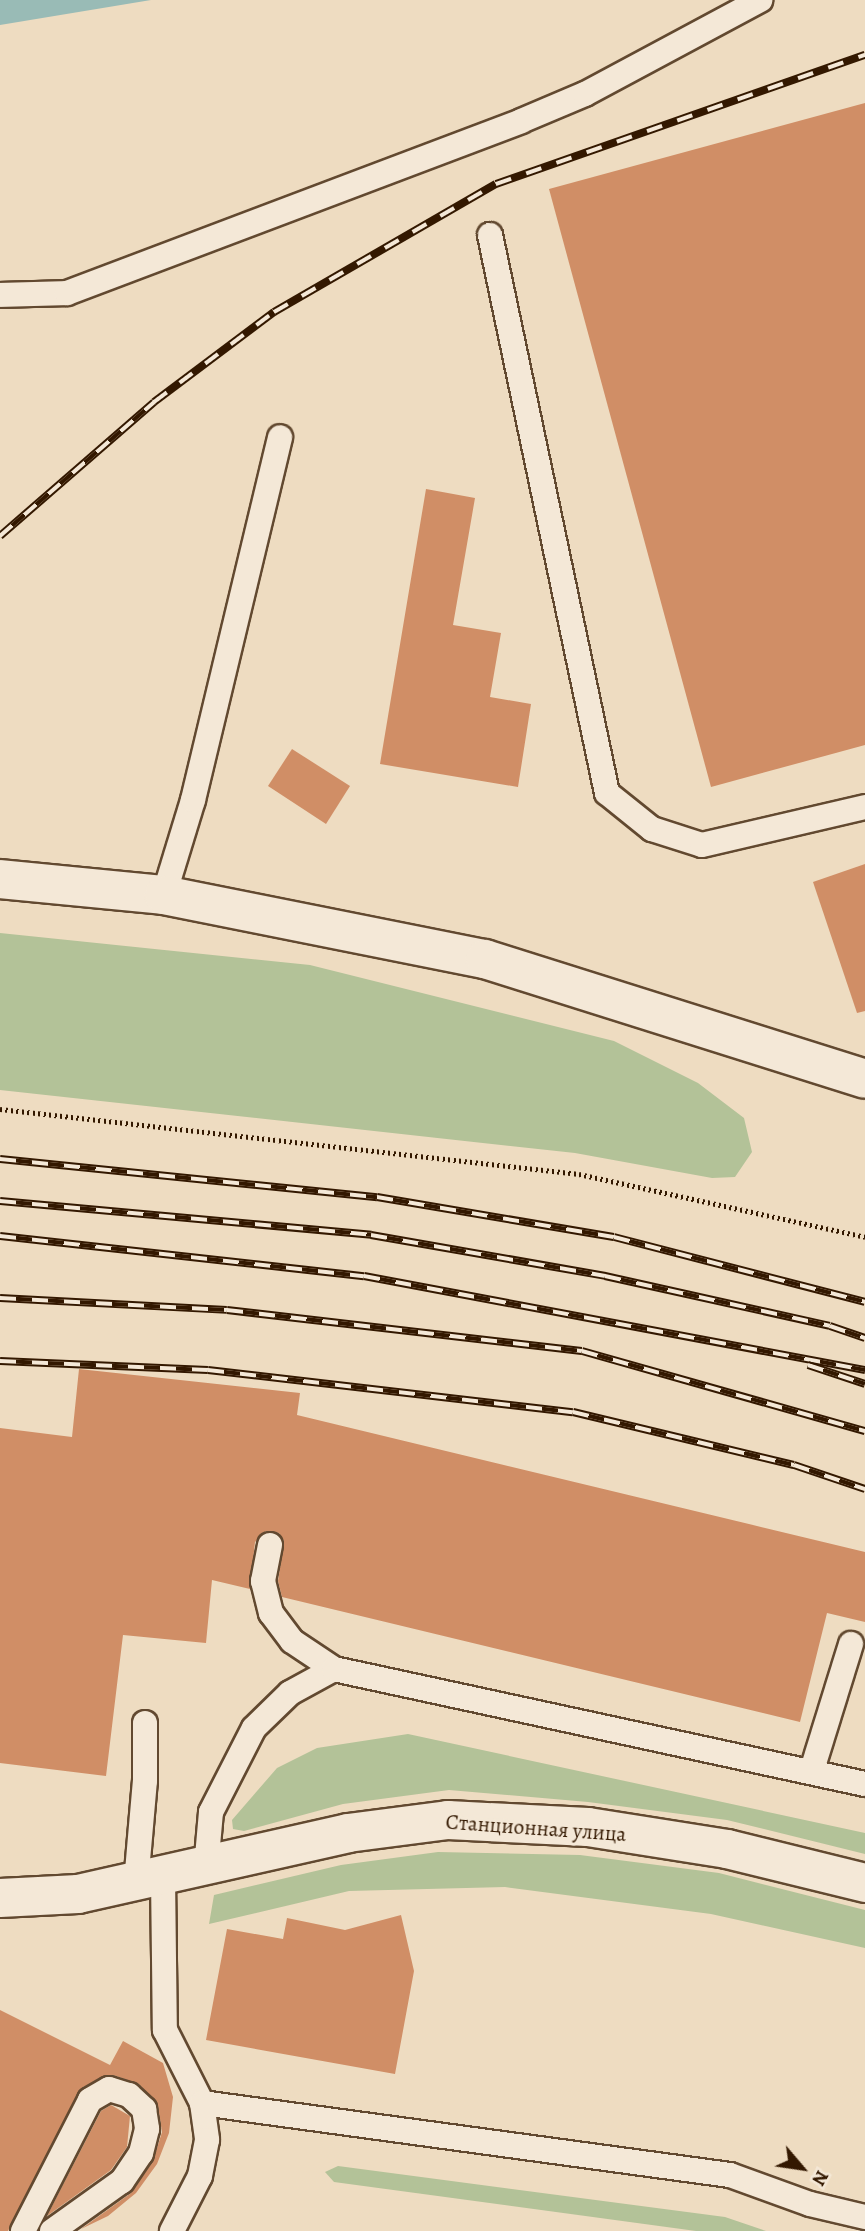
<!DOCTYPE html>
<html>
<head>
<meta charset="utf-8">
<style>
  body { margin:0 }
  #map { position:relative; width:865px; height:2231px; overflow:hidden; background:#eedcc1; font-family:Alegreya,serif }
  div>[style] { position:absolute }
  .green>* { inset:0; background:#b3c298 }
  .water>* { inset:0; background:#99bbb6 }
  .building>* { inset:0; background:#d08e66 }
  .path>* { height:4.5px; margin-top:-2.25px; transform-origin:0; background:repeating-linear-gradient(90deg,#331800 0 2px,transparent 0 5.5px) }
  .roads { filter:drop-shadow(2px 0 #624930) drop-shadow(-2px 0 #624930) drop-shadow(0 2px #624930) drop-shadow(0 -2px #624930) }
  .service>* { height:24px; margin:-12px; padding:0 12px; transform-origin:12px; border-radius:12px; background:#f4e8d7 }
  .minor>* { height:38px; margin:-19px; padding:0 19px; transform-origin:19px; border-radius:19px; background:#f4e8d7 }
  .rail>* { height:8px; margin-top:-4px; transform-origin:0; background:repeating-linear-gradient(90deg,#f4e8d7 0 16px,#331800 0 32px); box-sizing:border-box; border-block:2px solid #331800 }
  span { translate:-50% -50%; white-space:nowrap; text-align:center; line-height:1.15; -webkit-text-stroke:6px #f4e8d7; paint-order:stroke }
  .street-label { font-size:21px; color:#331800 }
  .north { position:absolute; left:767px; top:2133px; width:70px; height:70px; -webkit-text-stroke:5px #f4e8d7; paint-order:stroke; rotate:119deg; font-size:19px; font-weight:700; line-height:28px; text-align:center; color:#331800 }
  .north::after { content:''; display:block; margin:auto; width:24px; height:32px; background:#331800; clip-path:polygon(50% 0,100% 100%,50% 72%,0 100%) }
</style>
</head>
<body>
<div id="map">
  <div class="green">
    <i style="clip-path:polygon(0 933px,310px 965px,614px 1041px,698px 1083px,744px 1118px,752px 1152px,735px 1177px,712px 1178px,575px 1153px,0 1090px)"></i>
    <i style="clip-path:polygon(408px 1734px,865px 1833px,865px 1854px,727px 1820px,588px 1802px,449px 1790px,343px 1804px,244px 1831px,233px 1829px,232px 1820px,277px 1768px,317px 1748px)"></i>
    <i style="clip-path:polygon(438px 1852px,580px 1855px,719px 1873px,865px 1910px,865px 1948px,711px 1914px,505px 1887px,349px 1891px,209px 1924px,214px 1895px,341px 1865px)"></i>
    <i style="clip-path:polygon(338px 2166px,725px 2217px,766px 2231px,696px 2231px,334px 2182px,325px 2172px)"></i>
  </div>
  <div class="water">
    <i style="clip-path:polygon(0 0,151px 0,0 25px)"></i>
  </div>
  <div class="building">
    <i style="clip-path:polygon(865px 103px,865px 745px,711px 787px,549px 189px)"></i>
    <i style="clip-path:polygon(426px 489px,475px 498px,453px 625px,501px 633px,490px 697px,531px 704px,518px 787px,380px 764px)"></i>
    <i style="clip-path:polygon(292px 749px,350px 786px,326px 824px,268px 786px)"></i>
    <i style="clip-path:polygon(865px 864px,865px 1011px,857px 1013px,813px 882px)"></i>
    <i style="clip-path:polygon(79px 1369px,300px 1393px,297px 1415px,865px 1552px,865px 1622px,827px 1613px,800px 1722px,282px 1597px,278px 1581px,284px 1541px,279px 1533px,266px 1531px,255px 1542px,250px 1589px,212px 1580px,206px 1643px,123px 1635px,106px 1776px,0 1763px,0 1428px,72px 1437px)"></i>
    <i style="clip-path:polygon(401px 1915px,414px 1971px,395px 2074px,206px 2040px,227px 1929px,283px 1939px,287px 1918px,345px 1930px)"></i>
    <i style="clip-path:polygon(0 2010px,110px 2065px,123px 2041px,163px 2063px,173px 2097px,169px 2133px,157px 2164px,136px 2193px,108px 2216px,81px 2229px,131px 2193px,153px 2161px,162px 2132px,158px 2106px,139px 2084px,113px 2075px,83px 2087px,8px 2231px,0 2231px)"></i>
    <i style="clip-path:polygon(111px 2105px,130px 2116px,127px 2147px,111px 2170px,47px 2216px,101px 2111px)"></i>
  </div>
  <div class="path">
    <i style="left:0;top:1109px;width:583px;rotate:6.41deg"></i>
    <i style="left:579px;top:1174px;width:293px;rotate:12.4deg"></i>
  </div>
  <div class="roads">
    <div class="service">
      <i style="left:490px;top:235px;width:570px;rotate:78.16deg"></i>
      <i style="left:607px;top:793px;width:58px;rotate:38.7deg"></i>
      <i style="left:652px;top:829px;width:52px;rotate:17.7deg"></i>
      <i style="left:702px;top:845px;width:167px;rotate:-13.1deg"></i>
      <i style="left:0;top:295px;width:67px;rotate:-1.7deg"></i>
      <i style="left:67px;top:293px;width:485px;rotate:-20.7deg"></i>
      <i style="left:521px;top:121px;width:69px;rotate:-22.9deg"></i>
      <i style="left:585px;top:94px;width:199px;rotate:-28.2deg"></i>
      <i style="left:164px;top:895px;width:99px;rotate:-73deg"></i>
      <i style="left:193px;top:800px;width:373px;rotate:-76.5deg"></i>
      <i style="left:270px;top:1545px;width:37px;rotate:101deg"></i>
      <i style="left:263px;top:1581px;width:33px;rotate:76deg"></i>
      <i style="left:271px;top:1613px;width:35px;rotate:53deg"></i>
      <i style="left:292px;top:1641px;width:50px;rotate:33.7deg"></i>
      <i style="left:812px;top:1770px;width:132px;rotate:-72.8deg"></i>
      <i style="left:206px;top:1868px;width:56px;rotate:-84.9deg"></i>
      <i style="left:211px;top:1812px;width:94px;rotate:-62.9deg"></i>
      <i style="left:254px;top:1728px;width:50px;rotate:-44.2deg"></i>
      <i style="left:290px;top:1693px;width:50px;rotate:-28.6deg"></i>
      <i style="left:334px;top:1669px;width:543px;rotate:12.22deg"></i>
      <i style="left:163px;top:1877px;width:153px;rotate:89.3deg"></i>
      <i style="left:165px;top:2030px;width:82px;rotate:63.1deg"></i>
      <i style="left:202px;top:2103px;width:37px;rotate:82deg"></i>
      <i style="left:207px;top:2140px;width:37px;rotate:101deg"></i>
      <i style="left:200px;top:2176px;width:62px;rotate:117deg"></i>
      <i style="left:136px;top:1883px;width:102px;rotate:-85deg"></i>
      <i style="left:145px;top:1781px;width:58px;rotate:-90deg"></i>
      <i style="left:202px;top:2103px;width:533px;rotate:7.77deg"></i>
      <i style="left:730px;top:2175px;width:85px;rotate:19.9deg"></i>
      <i style="left:810px;top:2204px;width:57px;rotate:13.3deg"></i>
      <i style="left:23px;top:2231px;width:147px;rotate:-62.9deg"></i>
      <i style="left:90px;top:2100px;width:22px;rotate:-30deg"></i>
      <i style="left:109px;top:2089px;width:21px;rotate:17deg"></i>
      <i style="left:129px;top:2095px;width:21px;rotate:43deg"></i>
      <i style="left:144px;top:2109px;width:20px;rotate:81deg"></i>
      <i style="left:147px;top:2129px;width:25px;rotate:104deg"></i>
      <i style="left:141px;top:2153px;width:34px;rotate:124deg"></i>
      <i style="left:122px;top:2181px;width:86px;rotate:144.5deg"></i>
    </div>
    <div class="minor">
      <i style="left:0;top:879px;width:165px;rotate:5.6deg"></i>
      <i style="left:164px;top:895px;width:327px;rotate:11.3deg"></i>
      <i style="left:485px;top:959px;width:398px;rotate:17.5deg"></i>
      <i style="left:0;top:1898px;width:78px;rotate:-2.9deg"></i>
      <i style="left:78px;top:1894px;width:277px;rotate:-12.7deg"></i>
      <i style="left:348px;top:1833px;width:101px;rotate:-7.4deg"></i>
      <i style="left:448px;top:1820px;width:140px;rotate:2.9deg"></i>
      <i style="left:588px;top:1827px;width:141px;rotate:9deg"></i>
      <i style="left:727px;top:1849px;width:142px;rotate:13.8deg"></i>
    </div>
  </div>
  <div class="rail">
    <i style="left:0;top:536px;width:204px;rotate:-41deg"></i>
    <i style="left:154px;top:402px;width:150px;rotate:-36.9deg"></i>
    <i style="left:274px;top:312px;width:256px;rotate:-30deg"></i>
    <i style="left:496px;top:184px;width:391px;rotate:-19.3deg"></i>
    <i style="left:0;top:1159px;width:379px;rotate:5.8deg"></i>
    <i style="left:377px;top:1197px;width:240px;rotate:9.6deg"></i>
    <i style="left:614px;top:1237px;width:259px;rotate:14.5deg"></i>
    <i style="left:0;top:1201px;width:373px;rotate:5.2deg"></i>
    <i style="left:371px;top:1235px;width:238px;rotate:9.9deg"></i>
    <i style="left:605px;top:1276px;width:230px;rotate:12.5deg"></i>
    <i style="left:830px;top:1326px;width:37px;rotate:19deg"></i>
    <i style="left:0;top:1236px;width:366px;rotate:6.3deg"></i>
    <i style="left:364px;top:1276px;width:510px;rotate:10.63deg"></i>
    <i style="left:0;top:1298px;width:227px;rotate:3deg"></i>
    <i style="left:227px;top:1310px;width:357px;rotate:6.6deg"></i>
    <i style="left:582px;top:1351px;width:294px;rotate:15.8deg"></i>
    <i style="left:0;top:1361px;width:208px;rotate:2.5deg"></i>
    <i style="left:208px;top:1370px;width:367px;rotate:6.6deg"></i>
    <i style="left:573px;top:1412px;width:227px;rotate:13.5deg"></i>
    <i style="left:794px;top:1465px;width:75px;rotate:18.7deg"></i>
    <i style="left:808px;top:1365px;width:60px;rotate:18.4deg"></i>
  </div>
  <div class="street-label">
    <span style="left:536px;top:1828px;rotate:4deg">Станционная улица</span>
  </div>
  <div class="north">N</div>
</div>
</body>
</html>
